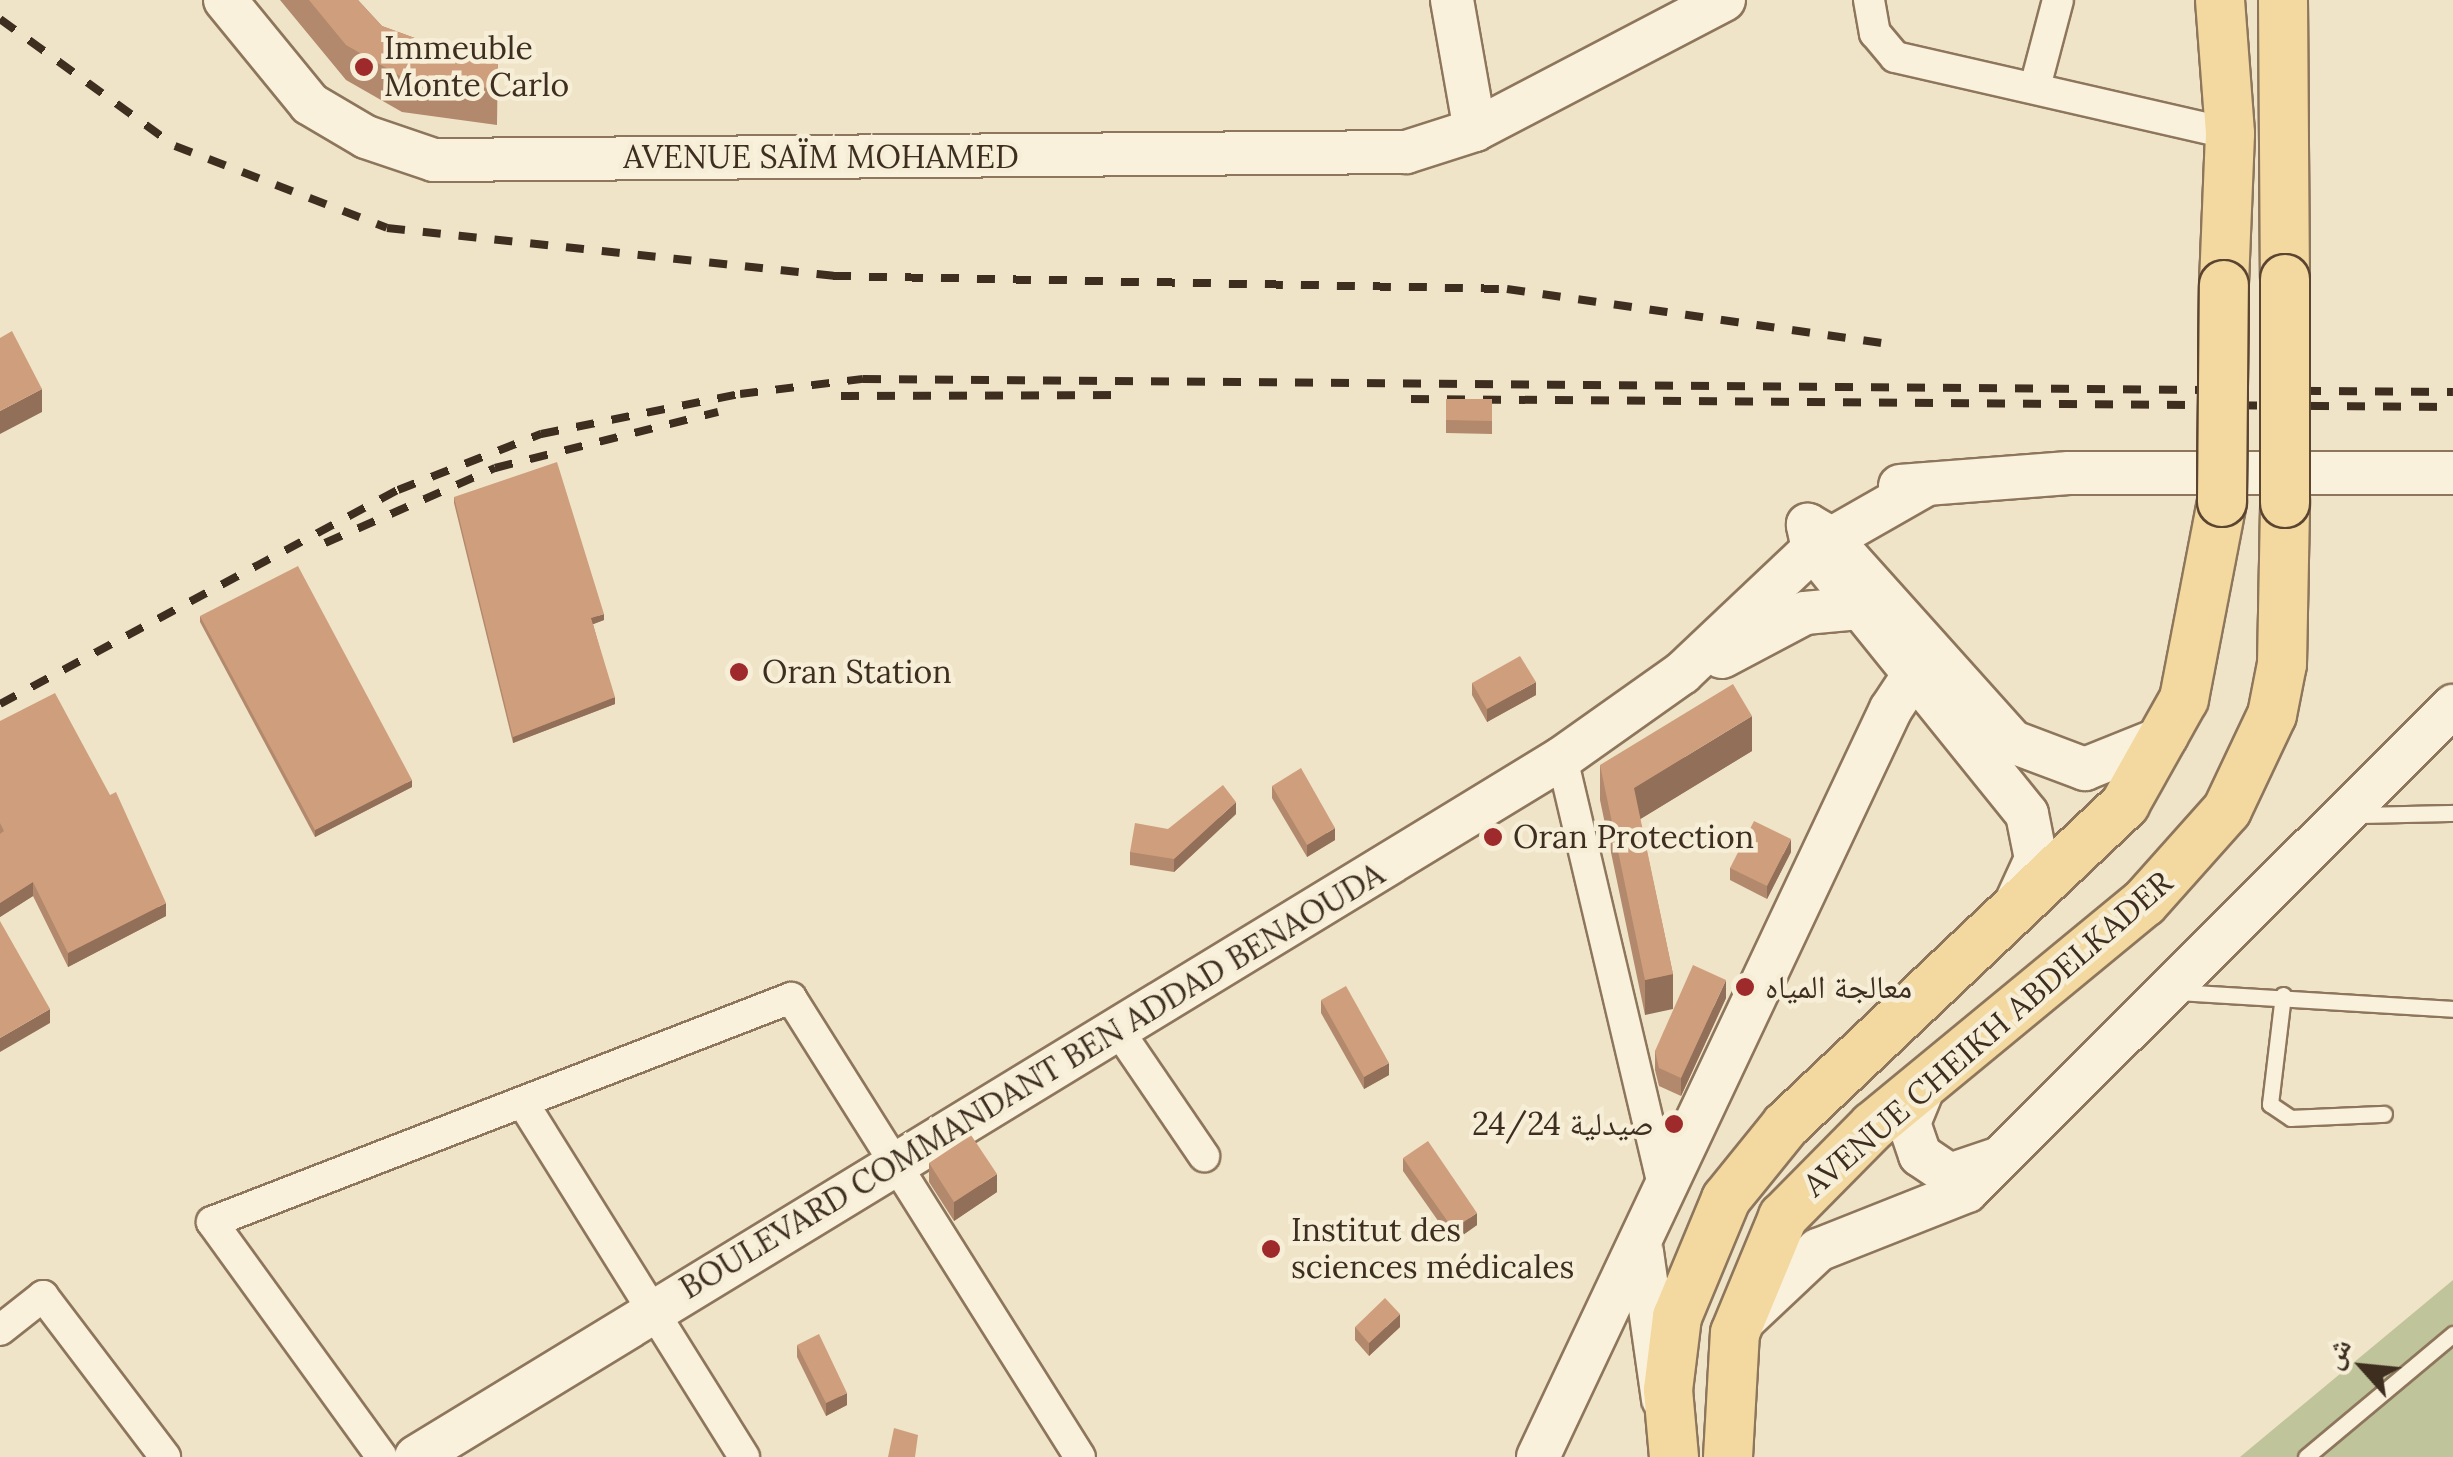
<!DOCTYPE html>
<html>
<head>
<meta charset="utf-8">
<style>
  body { margin:0 }
  #map { position:relative; width:2453px; height:1457px; overflow:hidden; background:#f0e4c8; font-family:Lora,"Noto Naskh Arabic",serif }
  div>[style] { position:absolute }
  .cemetery>* { inset:0; background:#bfc49a }
  .roads { filter:drop-shadow(2px 0 #8d765c) drop-shadow(-2px 0 #8d765c) drop-shadow(0 2px #8d765c) drop-shadow(0 -2px #8d765c) }
  .lane>* { height:15px; margin:-7.5px; padding:0 7.5px; transform-origin:7.5px; border-radius:7.5px; background:#faf1dc }
  .street>* { height:30px; margin:-15px; padding:0 15px; transform-origin:15px; border-radius:15px; background:#faf1dc }
  .secondary>* { height:42px; margin:-21px; padding:0 21px; transform-origin:21px; border-radius:21px; background:#faf1dc }
  .primary>* { height:48px; margin:-24px; padding:0 24px; transform-origin:24px; border-radius:24px; background:#f3d9a0 }
  .rail>* { height:8px; margin-top:-4px; transform-origin:0; background:repeating-linear-gradient(90deg,#3d2e20 0 18px,transparent 0 36px) }
  .bridges { filter:drop-shadow(2px 0 #5b4430) drop-shadow(-2px 0 #5b4430) drop-shadow(0 2px #5b4430) drop-shadow(0 -2px #5b4430) }
  .primary-bridge>* { height:48px; margin:-24px; padding:0 24px; transform-origin:24px; border-radius:24px; background:#f3d9a0 }
  .wall>* { inset:0; background:#b2896c }
  .shaded-wall>* { inset:0; background:#916f58 }
  .building>* { inset:0; background:#cf9f7d }
  .dots>* { width:28px; height:28px; translate:-50% -50%; box-sizing:border-box; border:5px solid #f7eed8; border-radius:50% }
  span { translate:-50% -50%; white-space:nowrap; text-align:center; line-height:1.15; -webkit-text-stroke:9px #f7eed8; paint-order:stroke }
  .poi-label { font-size:32px; color:#3d2e20 }
  .left { translate:0 -50%; text-align:left }
  .right { translate:-100% -50%; text-align:right }
  .street-label { font-size:32px; color:#3d2e20 }
  .north { position:absolute; left:2313px; top:1317px; width:100px; height:100px; -webkit-text-stroke:8px #f7eed8; paint-order:stroke; rotate:297deg; font-size:28px; font-weight:700; line-height:40px; text-align:center; color:#3d2e20 }
  .north::after { content:''; display:block; margin:auto; width:35px; height:45px; background:#3d2e20; clip-path:polygon(50% 0,100% 100%,50% 72%,0 100%) }
</style>
</head>
<body>
<div id="map">
  <div class="cemetery">
    <i style="clip-path:polygon(2453px 1280px,2453px 1457px,2240px 1457px)"></i>
  </div>
  <div class="roads">
    <div class="lane">
      <i style="left:2357px;top:815px;width:96px;rotate:-1.2deg"></i>
      <i style="left:2177px;top:992px;width:277px;rotate:3.5deg"></i>
      <i style="left:2283px;top:995px;width:110px;rotate:96.8deg"></i>
      <i style="left:2270px;top:1104px;width:25px;rotate:34deg"></i>
      <i style="left:2291px;top:1118px;width:93px;rotate:-2.5deg"></i>
      <i style="left:2306px;top:1457px;width:192px;rotate:-39.9deg"></i>
    </div>
    <div class="street">
      <i style="left:1869px;top:0;width:34px;rotate:80deg"></i>
      <i style="left:1875px;top:33px;width:31px;rotate:50deg"></i>
      <i style="left:1895px;top:57px;width:344px;rotate:12.9deg"></i>
      <i style="left:2035px;top:87px;width:90px;rotate:-75.2deg"></i>
      <i style="left:1562px;top:758px;width:449px;rotate:76.7deg"></i>
      <i style="left:1118px;top:1030px;width:153px;rotate:55.7deg"></i>
      <i style="left:523px;top:1103px;width:417px;rotate:58deg"></i>
      <i style="left:0;top:1330px;width:55px;rotate:-38.3deg"></i>
      <i style="left:43px;top:1296px;width:202px;rotate:52.8deg"></i>
      <i style="left:382px;top:1457px;width:290px;rotate:-125.9deg"></i>
      <i style="left:212px;top:1222px;width:621px;rotate:-21.15deg"></i>
      <i style="left:791px;top:998px;width:542px;rotate:57.8deg"></i>
    </div>
    <div class="secondary">
      <i style="left:225px;top:0;width:134px;rotate:50.7deg"></i>
      <i style="left:310px;top:104px;width:65px;rotate:30.5deg"></i>
      <i style="left:366px;top:137px;width:72px;rotate:18.7deg"></i>
      <i style="left:434px;top:160px;width:972px;rotate:-0.47deg"></i>
      <i style="left:1406px;top:152px;width:72px;rotate:-17.7deg"></i>
      <i style="left:1475px;top:130px;width:281px;rotate:-27.6deg"></i>
      <i style="left:1452px;top:0;width:132px;rotate:80deg"></i>
      <i style="left:1900px;top:486px;width:169px;rotate:-4.4deg"></i>
      <i style="left:2069px;top:473px;width:384px"></i>
      <i style="left:1722px;top:657px;width:94px;rotate:-27.9deg"></i>
      <i style="left:1805px;top:613px;width:54px;rotate:-5.3deg"></i>
      <i style="left:2013px;top:909px;width:55px;rotate:-65.3deg"></i>
      <i style="left:2036px;top:859px;width:46px;rotate:-101.3deg"></i>
      <i style="left:2027px;top:814px;width:341px;rotate:-128.9deg"></i>
      <i style="left:1813px;top:549px;width:25px;rotate:-102deg"></i>
      <i style="left:1808px;top:525px;width:24px;rotate:30deg"></i>
      <i style="left:1829px;top:537px;width:275px;rotate:48.1deg"></i>
      <i style="left:2013px;top:742px;width:77px;rotate:20.6deg"></i>
      <i style="left:2085px;top:769px;width:88px;rotate:-21.9deg"></i>
      <i style="left:1925px;top:1084px;width:42px;rotate:112.3deg"></i>
      <i style="left:1909px;top:1123px;width:34px;rotate:71deg"></i>
      <i style="left:1920px;top:1155px;width:36px;rotate:34deg"></i>
      <i style="left:1950px;top:1175px;width:50px;rotate:-18.8deg"></i>
      <i style="left:1642px;top:1252px;width:148px;rotate:81.9deg"></i>
      <i style="left:1747px;top:1317px;width:98px;rotate:-43.3deg"></i>
      <i style="left:1818px;top:1250px;width:160px;rotate:-21.6deg"></i>
      <i style="left:1967px;top:1191px;width:687px;rotate:-44.94deg"></i>
      <i style="left:416px;top:1457px;width:1342px;rotate:-31.38deg"></i>
      <i style="left:1562px;top:758px;width:147px;rotate:-35.3deg"></i>
      <i style="left:1682px;top:673px;width:180px;rotate:-43.4deg"></i>
      <i style="left:1813px;top:549px;width:129px;rotate:-29.7deg"></i>
      <i style="left:1538px;top:1457px;width:827px;rotate:-64.74deg"></i>
      <i style="left:1891px;top:709px;width:67px;rotate:-56.5deg"></i>
    </div>
    <div class="primary">
      <i style="left:2220px;top:0;width:134px;rotate:85.7deg"></i>
      <i style="left:2230px;top:134px;width:151px;rotate:92.3deg"></i>
      <i style="left:2283px;top:0;width:279px;rotate:89.6deg"></i>
      <i style="left:1674px;top:1457px;width:67px;rotate:-95.1deg"></i>
      <i style="left:1668px;top:1390px;width:74px;rotate:-83deg"></i>
      <i style="left:1677px;top:1317px;width:128px;rotate:-67.4deg"></i>
      <i style="left:1726px;top:1199px;width:95px;rotate:-51deg"></i>
      <i style="left:1786px;top:1125px;width:467px;rotate:-43.4deg"></i>
      <i style="left:2125px;top:804px;width:120px;rotate:-60.7deg"></i>
      <i style="left:2184px;top:699px;width:201px;rotate:-79.1deg"></i>
      <i style="left:1728px;top:1457px;width:124px;rotate:-86.8deg"></i>
      <i style="left:1735px;top:1333px;width:126px;rotate:-67.5deg"></i>
      <i style="left:1783px;top:1217px;width:128px;rotate:-45.3deg"></i>
      <i style="left:1873px;top:1126px;width:351px;rotate:-39.5deg"></i>
      <i style="left:2144px;top:903px;width:125px;rotate:-48.3deg"></i>
      <i style="left:2227px;top:810px;width:105px;rotate:-64.7deg"></i>
      <i style="left:2272px;top:715px;width:52px;rotate:-78.9deg"></i>
      <i style="left:2282px;top:664px;width:161px;rotate:-88.9deg"></i>
    </div>
  </div>
  <div class="rail">
    <i style="left:0;top:19px;width:216px;rotate:36deg"></i>
    <i style="left:175px;top:146px;width:227px;rotate:21.1deg"></i>
    <i style="left:387px;top:228px;width:449px;rotate:6.1deg"></i>
    <i style="left:833px;top:276px;width:674px;rotate:1.1deg"></i>
    <i style="left:1507px;top:289px;width:391px;rotate:8.2deg"></i>
    <i style="left:841px;top:396px;width:280px;rotate:-0.2deg"></i>
    <i style="left:1411px;top:399px;width:1042px;rotate:0.44deg"></i>
    <i style="left:325px;top:543px;width:186px;rotate:-23.8deg"></i>
    <i style="left:495px;top:468px;width:230px;rotate:-14.1deg"></i>
    <i style="left:0;top:704px;width:452px;rotate:-28.3deg"></i>
    <i style="left:398px;top:490px;width:154px;rotate:-21.4deg"></i>
    <i style="left:541px;top:434px;width:203px;rotate:-11.4deg"></i>
    <i style="left:740px;top:394px;width:124px;rotate:-7deg"></i>
    <i style="left:863px;top:379px;width:1590px;rotate:0.47deg"></i>
  </div>
  <div class="bridges">
    <div class="primary-bridge">
      <i style="left:2222px;top:502px;width:217px;rotate:-89.5deg"></i>
      <i style="left:2285px;top:503px;width:224px;rotate:-90deg"></i>
    </div>
  </div>
  <div class="wall">
    <i style="clip-path:polygon(280px 0,358px 0,382px 26px,442px 48px,498px 52px,497px 125px,402px 112px,346px 80px)"></i>
    <i style="clip-path:polygon(1446px 399px,1492px 399px,1492px 434px,1446px 433px)"></i>
    <i style="clip-path:polygon(454px 497px,604px 620px,593px 624px,615px 704px,513px 743px,454px 503px)"></i>
    <i style="clip-path:polygon(200px 616px,412px 787px,315px 837px,200px 622px)"></i>
    <i style="clip-path:polygon(1472px 683px,1536px 695px,1487px 722px,1472px 695px)"></i>
    <i style="clip-path:polygon(0 721px,166px 916px,68px 967px,33px 896px,0 917px)"></i>
    <i style="clip-path:polygon(1752px 751px,1640px 819px,1673px 974px,1645px 1015px,1600px 800px,1600px 765px)"></i>
    <i style="clip-path:polygon(1272px 786px,1335px 840px,1307px 857px,1272px 798px)"></i>
    <i style="clip-path:polygon(1236px 814px,1174px 872px,1130px 865px,1130px 852px,1168px 829px)"></i>
    <i style="clip-path:polygon(1791px 852px,1767px 899px,1730px 880px,1730px 868px)"></i>
    <i style="clip-path:polygon(1726px 998px,1681px 1096px,1659px 1086px,1655px 1070px,1655px 1051px)"></i>
    <i style="clip-path:polygon(1321px 1000px,1389px 1075px,1364px 1089px,1321px 1013px)"></i>
    <i style="clip-path:polygon(1403px 1158px,1477px 1225px,1453px 1242px,1403px 1171px)"></i>
    <i style="clip-path:polygon(929px 1163px,997px 1192px,954px 1221px,929px 1182px)"></i>
    <i style="clip-path:polygon(1355px 1327px,1400px 1327px,1369px 1356px,1355px 1340px)"></i>
    <i style="clip-path:polygon(797px 1345px,847px 1405px,826px 1416px,797px 1357px)"></i>
  </div>
  <div class="shaded-wall">
    <i style="clip-path:polygon(42px 389px,42px 412px,0 434px,0 411px)"></i>
    <i style="clip-path:polygon(604px 614px,604px 620px,591px 625px,591px 618px)"></i>
    <i style="clip-path:polygon(1536px 682px,1536px 695px,1487px 722px,1487px 709px)"></i>
    <i style="clip-path:polygon(615px 697px,615px 704px,513px 743px,513px 737px)"></i>
    <i style="clip-path:polygon(1752px 716px,1752px 751px,1634px 823px,1634px 788px)"></i>
    <i style="clip-path:polygon(412px 780px,412px 787px,315px 837px,315px 830px)"></i>
    <i style="clip-path:polygon(1236px 802px,1236px 814px,1174px 872px,1174px 859px)"></i>
    <i style="clip-path:polygon(1335px 828px,1335px 840px,1307px 857px,1307px 845px)"></i>
    <i style="clip-path:polygon(1791px 839px,1791px 852px,1767px 899px,1767px 886px)"></i>
    <i style="clip-path:polygon(33px 882px,33px 896px,0 917px,0 903px)"></i>
    <i style="clip-path:polygon(166px 903px,166px 916px,68px 967px,68px 953px)"></i>
    <i style="clip-path:polygon(1673px 974px,1673px 1009px,1645px 1015px,1645px 980px)"></i>
    <i style="clip-path:polygon(1726px 980px,1726px 998px,1681px 1096px,1681px 1078px)"></i>
    <i style="clip-path:polygon(50px 1009px,50px 1023px,0 1052px,0 1038px)"></i>
    <i style="clip-path:polygon(1389px 1063px,1389px 1075px,1364px 1089px,1364px 1077px)"></i>
    <i style="clip-path:polygon(997px 1174px,997px 1192px,954px 1221px,954px 1202px)"></i>
    <i style="clip-path:polygon(1477px 1213px,1477px 1225px,1453px 1242px,1453px 1229px)"></i>
    <i style="clip-path:polygon(1400px 1314px,1400px 1327px,1369px 1356px,1369px 1343px)"></i>
    <i style="clip-path:polygon(847px 1393px,847px 1405px,826px 1416px,826px 1403px)"></i>
  </div>
  <div class="building">
    <i style="clip-path:polygon(309px 0,358px 0,382px 26px,442px 48px,498px 52px,497px 89px,402px 77px,346px 45px)"></i>
    <i style="clip-path:polygon(12px 331px,42px 389px,0 411px,0 338px)"></i>
    <i style="clip-path:polygon(1446px 399px,1492px 399px,1492px 421px,1446px 420px)"></i>
    <i style="clip-path:polygon(557px 462px,604px 614px,591px 618px,615px 697px,513px 737px,454px 497px)"></i>
    <i style="clip-path:polygon(298px 566px,412px 780px,315px 830px,200px 616px)"></i>
    <i style="clip-path:polygon(1520px 656px,1536px 682px,1487px 709px,1472px 683px)"></i>
    <i style="clip-path:polygon(1733px 684px,1752px 716px,1634px 788px,1673px 974px,1645px 980px,1600px 765px)"></i>
    <i style="clip-path:polygon(55px 693px,110px 795px,116px 792px,166px 903px,68px 953px,33px 882px,0 903px,0 834px,4px 831px,0 823px,0 721px)"></i>
    <i style="clip-path:polygon(1301px 768px,1335px 828px,1307px 845px,1272px 786px)"></i>
    <i style="clip-path:polygon(1223px 785px,1236px 802px,1174px 859px,1130px 852px,1135px 823px,1168px 829px)"></i>
    <i style="clip-path:polygon(1754px 821px,1791px 839px,1767px 886px,1730px 868px)"></i>
    <i style="clip-path:polygon(0 921px,50px 1009px,0 1038px)"></i>
    <i style="clip-path:polygon(1693px 965px,1726px 980px,1681px 1078px,1659px 1068px,1655px 1051px)"></i>
    <i style="clip-path:polygon(1346px 986px,1389px 1063px,1364px 1077px,1321px 1000px)"></i>
    <i style="clip-path:polygon(971px 1135px,997px 1174px,954px 1202px,929px 1163px)"></i>
    <i style="clip-path:polygon(1428px 1141px,1477px 1213px,1453px 1229px,1403px 1158px)"></i>
    <i style="clip-path:polygon(1385px 1298px,1400px 1314px,1369px 1343px,1355px 1327px)"></i>
    <i style="clip-path:polygon(819px 1334px,847px 1393px,826px 1403px,797px 1345px)"></i>
    <i style="clip-path:polygon(894px 1428px,918px 1435px,915px 1457px,888px 1457px)"></i>
  </div>
  <div class="dots">
    <i style="left:364px;top:67px;background:#9e2a2b"></i>
    <i style="left:739px;top:672px;background:#9e2a2b"></i>
    <i style="left:1493px;top:837px;background:#9e2a2b"></i>
    <i style="left:1745px;top:987px;background:#9e2a2b"></i>
    <i style="left:1674px;top:1124px;background:#9e2a2b"></i>
    <i style="left:1271px;top:1249px;background:#9e2a2b"></i>
  </div>
  <div class="poi-label">
    <span class="left" style="left:384px;top:67px">Immeuble<br>Monte Carlo</span>
    <span class="left" style="left:762px;top:672px">Oran Station</span>
    <span class="left" style="left:1513px;top:837px">Oran Protection</span>
    <span class="left" style="left:1765px;top:987px">معالجة المياه</span>
    <span class="right" style="left:1654px;top:1124px">صيدلية 24/24</span>
    <span class="left" style="left:1291px;top:1249px">Institut des<br>sciences médicales</span>
  </div>
  <div class="street-label">
    <span style="left:821px;top:157px">AVENUE SAÏM MOHAMED</span>
    <span style="left:1988px;top:1034px;rotate:-41deg">AVENUE CHEIKH ABDELKADER</span>
    <span style="left:1032px;top:1081px;rotate:-31deg">BOULEVARD COMMANDANT BEN ADDAD BENAOUDA</span>
  </div>
  <div class="north">ش</div>
</div>
</body>
</html>
